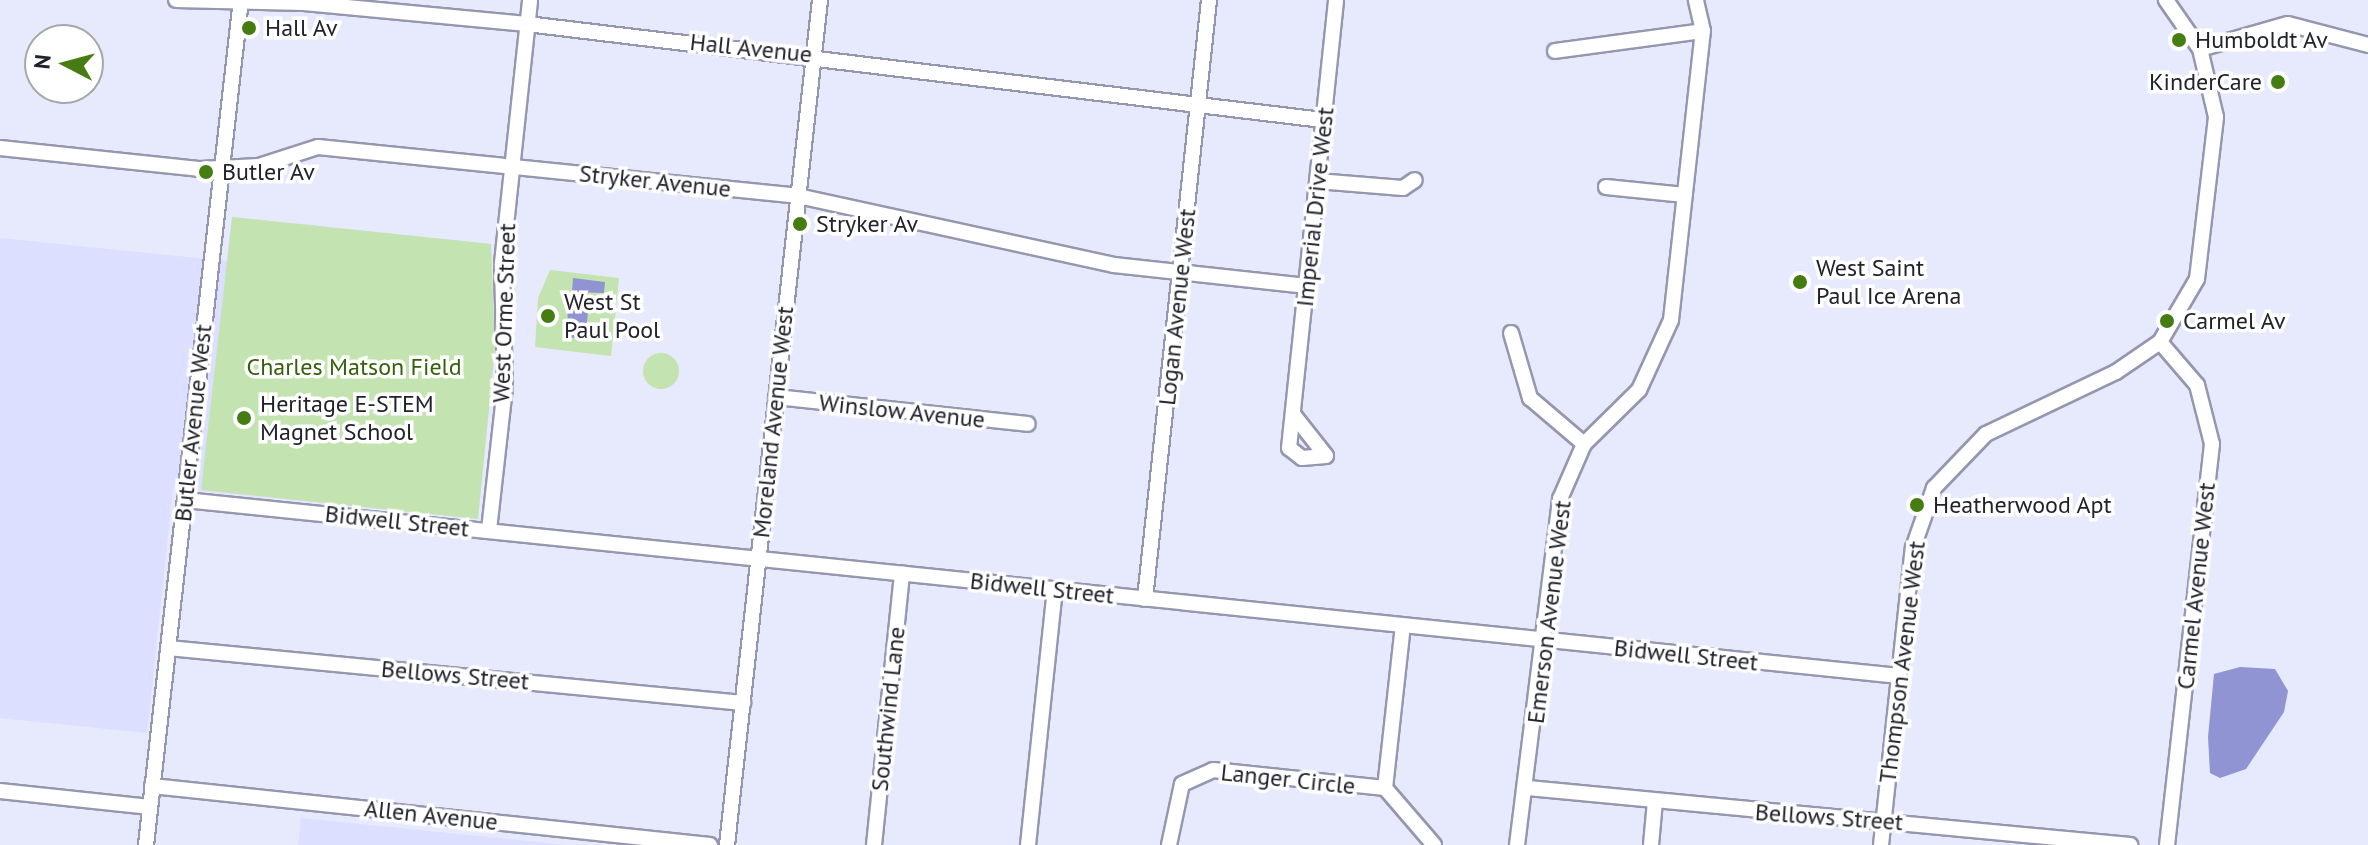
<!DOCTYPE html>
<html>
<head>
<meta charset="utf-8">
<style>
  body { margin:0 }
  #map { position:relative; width:2368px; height:845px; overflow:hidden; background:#e7e9fc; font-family:"PT Sans",sans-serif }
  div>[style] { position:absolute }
  .built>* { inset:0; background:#dcdfff }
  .green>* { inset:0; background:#c3e4b0 }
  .round { border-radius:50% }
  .water>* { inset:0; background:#9194d2 }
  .roads { filter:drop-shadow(2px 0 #9597ae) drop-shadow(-2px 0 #9597ae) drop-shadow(0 2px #9597ae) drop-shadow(0 -2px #9597ae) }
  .minor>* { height:14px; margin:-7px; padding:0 7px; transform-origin:7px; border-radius:7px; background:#fff }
  .dots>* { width:22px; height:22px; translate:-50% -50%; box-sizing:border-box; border:4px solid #fff; border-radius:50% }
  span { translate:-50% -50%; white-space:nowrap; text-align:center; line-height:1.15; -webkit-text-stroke:7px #fff; paint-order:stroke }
  .poi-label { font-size:24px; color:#21222b }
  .left { translate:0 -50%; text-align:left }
  .right { translate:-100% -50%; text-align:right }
  .street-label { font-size:24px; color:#21222b }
  .park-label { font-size:24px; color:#34600a }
  .north { position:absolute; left:24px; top:24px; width:80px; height:80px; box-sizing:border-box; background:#fff; border:2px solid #a6a7aa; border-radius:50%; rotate:276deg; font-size:22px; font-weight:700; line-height:32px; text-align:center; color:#21222b }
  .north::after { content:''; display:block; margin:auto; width:28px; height:36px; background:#467d13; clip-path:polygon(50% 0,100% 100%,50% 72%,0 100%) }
</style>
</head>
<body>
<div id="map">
  <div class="built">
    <i style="clip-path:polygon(232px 217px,491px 244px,495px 349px,478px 519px,173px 488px,147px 733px,0 718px,0 238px,227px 261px)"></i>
    <i style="clip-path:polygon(301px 818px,566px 845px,298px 845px)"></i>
  </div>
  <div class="green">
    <i style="clip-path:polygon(232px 217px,491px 244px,495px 349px,478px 519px,201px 490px)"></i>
    <i style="clip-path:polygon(550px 270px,619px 278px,611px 356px,535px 347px,538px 298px)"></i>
    <i class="round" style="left:643px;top:353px;width:36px;height:36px"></i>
  </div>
  <div class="water">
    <i style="clip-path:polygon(573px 278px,605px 282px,604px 293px,572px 292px)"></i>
    <i style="clip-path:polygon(568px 302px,589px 304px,585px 339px,567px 337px)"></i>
    <i style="clip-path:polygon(2240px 667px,2275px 669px,2288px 691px,2284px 712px,2246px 769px,2220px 778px,2210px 773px,2208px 737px,2214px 674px)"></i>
  </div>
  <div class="roads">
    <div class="minor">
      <i style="left:176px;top:0;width:128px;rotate:1.3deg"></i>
      <i style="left:304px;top:3px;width:224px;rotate:5.4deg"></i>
      <i style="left:527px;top:24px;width:802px;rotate:6.88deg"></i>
      <i style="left:2200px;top:49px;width:91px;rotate:-15.9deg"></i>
      <i style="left:2288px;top:24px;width:83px;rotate:14.7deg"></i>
      <i style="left:1555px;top:51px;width:149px;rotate:-7.7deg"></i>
      <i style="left:0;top:148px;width:202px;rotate:6deg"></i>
      <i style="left:201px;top:169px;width:58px;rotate:-3deg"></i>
      <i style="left:259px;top:166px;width:62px;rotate:-17.9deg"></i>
      <i style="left:318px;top:147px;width:482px;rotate:5.8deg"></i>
      <i style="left:798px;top:196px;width:323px;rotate:12.3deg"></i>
      <i style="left:1114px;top:265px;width:194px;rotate:6.2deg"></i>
      <i style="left:1317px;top:181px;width:86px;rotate:4.7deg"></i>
      <i style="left:1403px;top:188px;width:14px;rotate:-34deg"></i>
      <i style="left:1606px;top:187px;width:79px;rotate:5.8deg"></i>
      <i style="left:1511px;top:333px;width:68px;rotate:73.7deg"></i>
      <i style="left:1530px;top:398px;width:71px;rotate:40.4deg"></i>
      <i style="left:2160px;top:342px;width:57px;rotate:49.3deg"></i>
      <i style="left:2197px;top:385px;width:61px;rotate:75.7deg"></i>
      <i style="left:2212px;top:444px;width:404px;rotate:96.4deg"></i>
      <i style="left:776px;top:397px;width:253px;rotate:6.1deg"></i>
      <i style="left:1293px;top:414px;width:53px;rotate:51.8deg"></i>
      <i style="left:1326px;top:456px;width:24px;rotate:175deg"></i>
      <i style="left:1302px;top:458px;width:16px;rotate:-142deg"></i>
      <i style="left:1289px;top:448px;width:450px;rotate:-84deg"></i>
      <i style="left:185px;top:500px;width:1723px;rotate:5.86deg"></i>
      <i style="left:489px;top:530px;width:144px;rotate:-83.6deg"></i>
      <i style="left:505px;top:387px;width:124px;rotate:-91.4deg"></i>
      <i style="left:502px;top:263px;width:264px;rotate:-83.9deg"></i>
      <i style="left:1145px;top:599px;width:602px;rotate:-83.9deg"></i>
      <i style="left:168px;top:648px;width:578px;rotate:5.46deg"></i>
      <i style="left:152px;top:786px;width:561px;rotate:6.04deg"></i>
      <i style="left:1385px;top:788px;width:163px;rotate:-83.7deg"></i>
      <i style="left:1528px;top:788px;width:605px;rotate:5.41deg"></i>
      <i style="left:0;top:791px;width:151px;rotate:6.1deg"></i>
      <i style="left:146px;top:845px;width:850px;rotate:-83.59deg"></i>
      <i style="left:727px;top:845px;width:850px;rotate:-83.72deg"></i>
      <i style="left:874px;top:845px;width:273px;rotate:-84.1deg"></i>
      <i style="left:1028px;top:845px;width:257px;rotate:-84deg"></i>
      <i style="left:1169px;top:845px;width:62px;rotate:-78deg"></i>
      <i style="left:1182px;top:784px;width:34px;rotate:-24deg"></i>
      <i style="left:1213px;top:770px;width:173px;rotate:6deg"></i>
      <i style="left:1385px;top:788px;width:75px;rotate:49.3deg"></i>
      <i style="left:1517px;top:845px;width:349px;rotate:-82.9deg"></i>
      <i style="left:1560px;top:499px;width:60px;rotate:-66.4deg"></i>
      <i style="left:1584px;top:444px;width:77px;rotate:-44.5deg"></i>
      <i style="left:1639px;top:390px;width:77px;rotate:-65.4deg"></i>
      <i style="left:1671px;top:320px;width:291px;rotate:-83.7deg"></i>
      <i style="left:1703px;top:31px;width:32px;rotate:-103deg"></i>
      <i style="left:1651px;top:845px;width:44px;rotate:-84.8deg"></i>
      <i style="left:1881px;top:845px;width:299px;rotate:-83.9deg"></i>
      <i style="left:1913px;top:548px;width:64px;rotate:-70.7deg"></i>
      <i style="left:1934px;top:488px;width:75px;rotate:-46.1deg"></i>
      <i style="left:1986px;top:434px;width:144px;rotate:-25.5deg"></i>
      <i style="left:2116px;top:372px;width:53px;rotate:-34.3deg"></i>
      <i style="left:2160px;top:342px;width:73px;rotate:-59.6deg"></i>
      <i style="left:2197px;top:279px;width:163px;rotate:-83.3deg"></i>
      <i style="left:2216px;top:117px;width:70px;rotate:-103.2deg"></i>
      <i style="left:2200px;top:49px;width:60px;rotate:-124.8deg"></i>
    </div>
  </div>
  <div class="dots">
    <i style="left:249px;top:28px;background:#467d13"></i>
    <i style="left:2179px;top:40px;background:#467d13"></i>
    <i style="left:2278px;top:82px;background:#467d13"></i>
    <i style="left:206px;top:172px;background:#467d13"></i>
    <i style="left:800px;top:224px;background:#467d13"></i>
    <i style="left:1800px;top:282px;background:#467d13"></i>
    <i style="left:548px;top:316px;background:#467d13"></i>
    <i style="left:2167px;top:321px;background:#467d13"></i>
    <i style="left:244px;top:418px;background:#467d13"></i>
    <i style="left:1917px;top:505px;background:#467d13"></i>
  </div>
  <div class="poi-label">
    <span class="left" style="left:265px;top:28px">Hall Av</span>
    <span class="left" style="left:2195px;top:40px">Humboldt Av</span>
    <span class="right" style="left:2262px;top:82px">KinderCare</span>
    <span class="left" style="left:222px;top:172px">Butler Av</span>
    <span class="left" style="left:816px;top:224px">Stryker Av</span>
    <span class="left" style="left:1816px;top:282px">West Saint<br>Paul Ice Arena</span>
    <span class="left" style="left:564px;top:316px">West St<br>Paul Pool</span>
    <span class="left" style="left:2183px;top:321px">Carmel Av</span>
    <span class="left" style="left:260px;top:418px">Heritage E-STEM<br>Magnet School</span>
    <span class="left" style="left:1933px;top:505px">Heatherwood Apt</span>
  </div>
  <div class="street-label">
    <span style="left:751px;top:48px;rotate:6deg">Hall Avenue</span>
    <span style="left:655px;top:181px;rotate:6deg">Stryker Avenue</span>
    <span style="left:1315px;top:207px;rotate:-84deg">Imperial Drive West</span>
    <span style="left:1177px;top:307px;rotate:-84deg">Logan Avenue West</span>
    <span style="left:504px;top:313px;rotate:-88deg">West Orme Street</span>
    <span style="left:902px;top:411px;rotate:6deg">Winslow Avenue</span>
    <span style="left:773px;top:422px;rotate:-84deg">Moreland Avenue West</span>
    <span style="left:193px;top:423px;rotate:-84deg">Butler Avenue West</span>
    <span style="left:397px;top:521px;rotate:6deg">Bidwell Street</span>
    <span style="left:2196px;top:586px;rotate:-84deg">Carmel Avenue West</span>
    <span style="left:1042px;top:588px;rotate:6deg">Bidwell Street</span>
    <span style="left:1549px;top:612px;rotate:-83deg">Emerson Avenue West</span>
    <span style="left:1686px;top:655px;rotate:6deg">Bidwell Street</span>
    <span style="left:1902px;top:662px;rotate:-83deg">Thompson Avenue West</span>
    <span style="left:455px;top:675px;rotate:5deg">Bellows Street</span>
    <span style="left:888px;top:709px;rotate:-84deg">Southwind Lane</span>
    <span style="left:1288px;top:779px;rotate:6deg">Langer Circle</span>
    <span style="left:431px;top:815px;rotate:6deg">Allen Avenue</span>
    <span style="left:1829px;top:817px;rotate:4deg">Bellows Street</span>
  </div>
  <div class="park-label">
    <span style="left:354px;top:367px">Charles Matson Field</span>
  </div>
  <div class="north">N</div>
</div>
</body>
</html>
